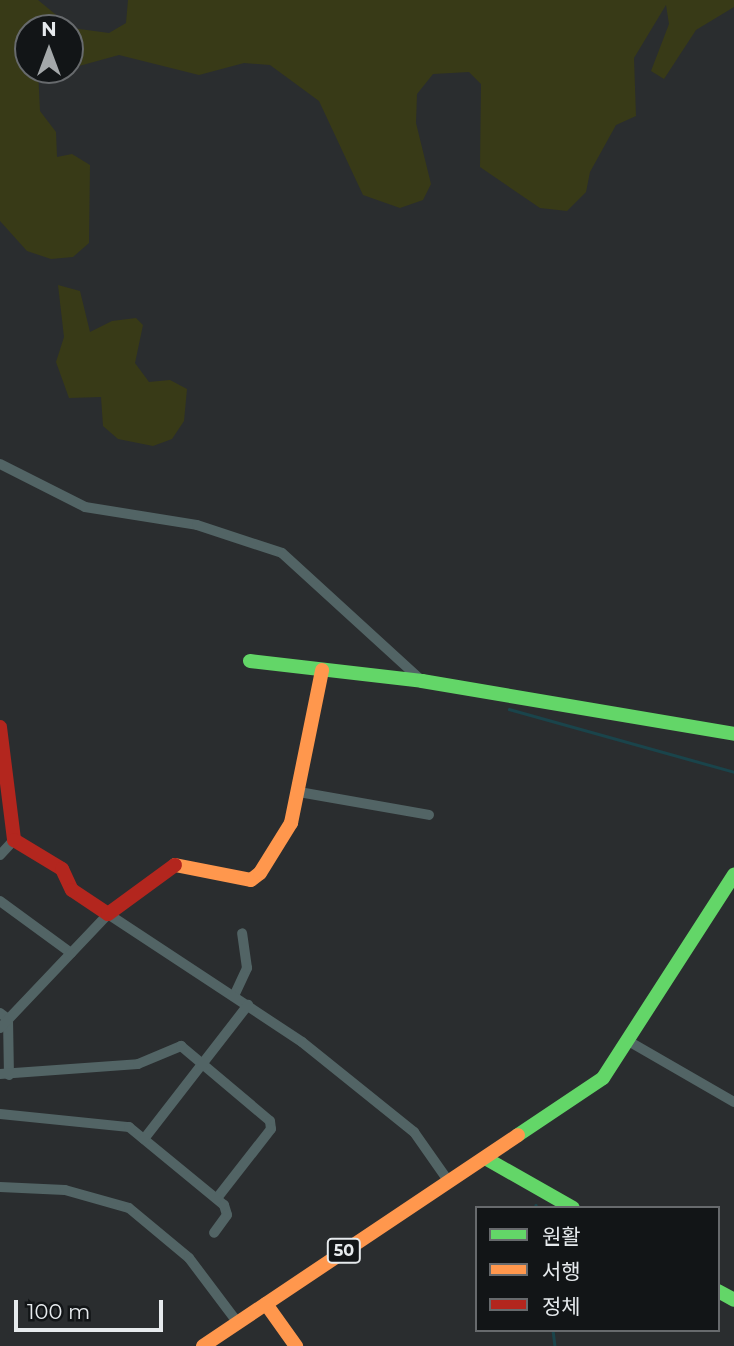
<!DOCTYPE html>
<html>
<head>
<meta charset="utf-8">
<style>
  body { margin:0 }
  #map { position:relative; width:734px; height:1346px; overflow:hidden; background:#2a2d2f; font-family:Montserrat,"Noto Sans KR",sans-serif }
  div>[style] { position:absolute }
  .green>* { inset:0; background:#383a17 }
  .stream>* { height:2.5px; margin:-1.25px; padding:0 1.25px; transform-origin:1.25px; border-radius:1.25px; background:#1a444b }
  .street>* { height:10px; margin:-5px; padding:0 5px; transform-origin:5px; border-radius:5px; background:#526465 }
  .fast>* { height:14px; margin:-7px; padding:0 7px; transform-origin:7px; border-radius:7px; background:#63d668 }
  .slow>* { height:14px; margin:-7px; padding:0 7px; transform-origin:7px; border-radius:7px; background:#ff974d }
  .jam>* { height:14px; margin:-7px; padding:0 7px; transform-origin:7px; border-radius:7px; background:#b3261e }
  span { translate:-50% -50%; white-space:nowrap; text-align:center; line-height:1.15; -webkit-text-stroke:6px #121517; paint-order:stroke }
  .shield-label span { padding:2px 5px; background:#121517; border:2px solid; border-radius:5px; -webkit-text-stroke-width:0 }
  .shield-label { font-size:16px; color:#e6eaed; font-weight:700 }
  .legend { position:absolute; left:475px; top:1206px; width:245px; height:126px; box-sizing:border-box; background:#121517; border:2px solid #676a6d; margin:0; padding:9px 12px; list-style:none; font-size:21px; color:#e6eaed }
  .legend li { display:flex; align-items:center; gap:14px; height:35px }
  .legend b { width:35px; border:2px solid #676a6d }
  .north { position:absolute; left:14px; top:14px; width:70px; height:70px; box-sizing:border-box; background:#121517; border:2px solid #676a6d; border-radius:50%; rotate:0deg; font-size:19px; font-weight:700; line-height:28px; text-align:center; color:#e6eaed }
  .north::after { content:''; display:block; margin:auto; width:24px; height:32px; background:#a4a8aa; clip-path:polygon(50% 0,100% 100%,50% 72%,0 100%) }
  .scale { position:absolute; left:14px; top:1300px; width:149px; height:32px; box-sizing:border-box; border:4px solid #e6eaed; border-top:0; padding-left:9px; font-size:21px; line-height:24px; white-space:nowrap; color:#e6eaed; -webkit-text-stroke:5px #121517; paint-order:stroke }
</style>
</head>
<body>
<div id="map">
  <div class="green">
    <i style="clip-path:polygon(0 0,38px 0,72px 28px,109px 33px,126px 23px,128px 0,734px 0,734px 7px,696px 30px,664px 79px,651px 71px,669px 24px,666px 5px,634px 58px,636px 116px,616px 125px,590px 172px,586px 192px,567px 211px,540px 208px,480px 167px,481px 84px,469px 72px,433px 74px,417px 94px,416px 123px,431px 184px,423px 200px,400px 208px,363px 195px,319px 101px,270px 65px,244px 63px,199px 75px,119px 55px,79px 66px,70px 63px,70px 28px,28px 28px,28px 70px,38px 70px,40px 111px,56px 132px,57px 157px,72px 154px,90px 165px,89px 243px,73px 257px,51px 259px,27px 251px,0 221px)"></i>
    <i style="clip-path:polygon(58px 285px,80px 291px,90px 332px,112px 321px,136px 318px,143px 325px,135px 363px,149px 382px,170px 380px,187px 389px,184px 421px,172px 439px,153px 446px,118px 439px,103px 426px,101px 397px,69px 398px,56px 362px,64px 337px)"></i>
  </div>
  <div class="stream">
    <i style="left:509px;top:709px;width:234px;rotate:15.6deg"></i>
    <i style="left:536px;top:1205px;width:3px;rotate:90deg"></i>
    <i style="left:553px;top:1330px;width:16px;rotate:83deg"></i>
  </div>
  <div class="street">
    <i style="left:0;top:464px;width:95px;rotate:26.8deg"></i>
    <i style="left:85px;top:507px;width:113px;rotate:9.1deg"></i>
    <i style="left:197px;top:525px;width:89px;rotate:18.2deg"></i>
    <i style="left:282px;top:553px;width:190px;rotate:42.4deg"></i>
    <i style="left:299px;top:792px;width:132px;rotate:10deg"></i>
    <i style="left:0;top:855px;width:21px;rotate:-47deg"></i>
    <i style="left:0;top:901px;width:88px;rotate:36.2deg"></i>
    <i style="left:234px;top:996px;width:31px;rotate:-65deg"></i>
    <i style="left:247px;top:968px;width:35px;rotate:-98deg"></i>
    <i style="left:0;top:1013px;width:10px;rotate:37deg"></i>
    <i style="left:8px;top:1019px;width:56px;rotate:89deg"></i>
    <i style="left:0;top:1028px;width:157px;rotate:-46.5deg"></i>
    <i style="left:108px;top:914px;width:232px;rotate:33.4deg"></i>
    <i style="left:302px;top:1042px;width:144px;rotate:38.8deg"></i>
    <i style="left:414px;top:1132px;width:61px;rotate:55deg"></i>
    <i style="left:630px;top:1042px;width:120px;rotate:30deg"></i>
    <i style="left:0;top:1074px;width:138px;rotate:-4.1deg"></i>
    <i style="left:138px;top:1064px;width:47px;rotate:-22.7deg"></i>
    <i style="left:181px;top:1046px;width:116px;rotate:40.1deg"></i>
    <i style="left:270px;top:1121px;width:8px;rotate:83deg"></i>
    <i style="left:271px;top:1129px;width:88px;rotate:128deg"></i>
    <i style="left:0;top:1114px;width:130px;rotate:5.8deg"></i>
    <i style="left:129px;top:1127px;width:123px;rotate:39.4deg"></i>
    <i style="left:224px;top:1205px;width:10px;rotate:73deg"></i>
    <i style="left:227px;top:1215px;width:22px;rotate:126deg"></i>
    <i style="left:144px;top:1139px;width:170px;rotate:-52.2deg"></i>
    <i style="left:0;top:1187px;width:65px;rotate:2.6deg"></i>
    <i style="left:65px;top:1190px;width:66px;rotate:15.7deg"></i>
    <i style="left:129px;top:1208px;width:78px;rotate:39.8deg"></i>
    <i style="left:189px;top:1258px;width:81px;rotate:53deg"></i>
  </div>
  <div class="fast">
    <i style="left:250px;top:661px;width:173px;rotate:6.6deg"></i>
    <i style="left:422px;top:681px;width:316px;rotate:9.6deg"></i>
    <i style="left:518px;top:1135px;width:102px;rotate:-33.8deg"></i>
    <i style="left:603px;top:1078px;width:242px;rotate:-57.2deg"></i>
    <i style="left:485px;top:1158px;width:101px;rotate:29.6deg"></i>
    <i style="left:718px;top:1291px;width:18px;rotate:29deg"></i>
  </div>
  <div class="slow">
    <i style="left:175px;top:865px;width:77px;rotate:11.2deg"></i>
    <i style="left:251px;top:880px;width:11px;rotate:-38deg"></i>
    <i style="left:260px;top:873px;width:59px;rotate:-58.2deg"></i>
    <i style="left:291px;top:823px;width:156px;rotate:-78.5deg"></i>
    <i style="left:266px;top:1304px;width:52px;rotate:54.5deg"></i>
    <i style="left:203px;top:1346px;width:379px;rotate:-33.8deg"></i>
  </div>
  <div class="jam">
    <i style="left:0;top:727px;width:114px;rotate:82.9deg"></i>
    <i style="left:14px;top:840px;width:56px;rotate:31.1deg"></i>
    <i style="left:62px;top:869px;width:23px;rotate:65deg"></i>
    <i style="left:72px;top:890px;width:43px;rotate:33.7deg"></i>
    <i style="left:108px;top:914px;width:83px;rotate:-36.2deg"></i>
  </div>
  <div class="shield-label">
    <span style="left:344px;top:1251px">50</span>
  </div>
  <ul class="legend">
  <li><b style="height:9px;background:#63d668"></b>원활</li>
  <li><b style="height:9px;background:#ff974d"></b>서행</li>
  <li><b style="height:9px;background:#b3261e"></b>정체</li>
  </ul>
  <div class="north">N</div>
  <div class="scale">100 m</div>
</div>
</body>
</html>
